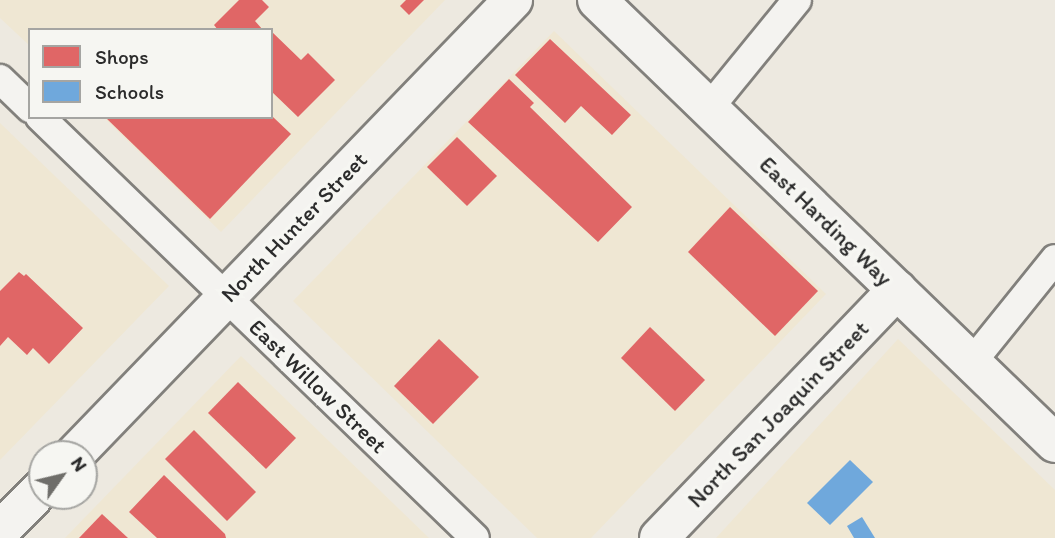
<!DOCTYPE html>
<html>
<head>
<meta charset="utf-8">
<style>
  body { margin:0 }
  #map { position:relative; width:1055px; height:538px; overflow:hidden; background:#ede9e0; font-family:Itim,sans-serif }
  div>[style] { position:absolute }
  .built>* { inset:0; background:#efe7d3 }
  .shops>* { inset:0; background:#e06666 }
  .schools>* { inset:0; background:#6fa8dc }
  .roads { filter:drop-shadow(2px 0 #82807c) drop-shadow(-2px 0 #82807c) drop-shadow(0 2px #82807c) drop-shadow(0 -2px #82807c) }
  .street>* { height:28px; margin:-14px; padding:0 14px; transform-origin:14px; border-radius:14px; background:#f4f3f0 }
  .secondary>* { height:38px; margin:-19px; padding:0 19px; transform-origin:19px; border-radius:19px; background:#f4f3f0 }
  span { translate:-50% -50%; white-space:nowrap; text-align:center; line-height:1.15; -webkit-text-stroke:7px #f6f6f2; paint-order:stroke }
  .street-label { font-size:23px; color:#2b2b2b }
  .legend { position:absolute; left:28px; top:28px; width:245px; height:91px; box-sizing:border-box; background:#f6f6f2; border:2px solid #a5a5a2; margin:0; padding:9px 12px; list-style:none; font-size:21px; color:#2b2b2b }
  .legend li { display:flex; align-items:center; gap:14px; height:35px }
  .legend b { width:35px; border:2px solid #a5a5a2 }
  .north { position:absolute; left:28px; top:440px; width:70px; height:70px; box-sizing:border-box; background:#f6f6f2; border:2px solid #a5a5a2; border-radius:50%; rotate:56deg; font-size:19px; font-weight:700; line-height:28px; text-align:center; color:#2b2b2b }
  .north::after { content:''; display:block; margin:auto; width:24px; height:32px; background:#6f6e6a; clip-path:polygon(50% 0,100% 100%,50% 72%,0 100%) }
</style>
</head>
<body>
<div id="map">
  <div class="built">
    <i style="clip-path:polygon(0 0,445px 0,221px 232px,103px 117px,271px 117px,271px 30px,30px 30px,30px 46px,0 18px)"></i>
    <i style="clip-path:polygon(554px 31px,826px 294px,591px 538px,537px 538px,293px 301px)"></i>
    <i style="clip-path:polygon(0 123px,169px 286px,0 460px)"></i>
    <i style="clip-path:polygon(898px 339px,1055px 490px,1055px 538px,716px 538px)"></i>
    <i style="clip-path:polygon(241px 356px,429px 538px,65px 538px)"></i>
  </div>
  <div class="shops">
    <i style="clip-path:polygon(239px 0,262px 0,269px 7px,255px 21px,263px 30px,218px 30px,214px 25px)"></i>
    <i style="clip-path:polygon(406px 0,424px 0,409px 15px,400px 6px)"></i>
    <i style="clip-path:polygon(271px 31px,301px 60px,308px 53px,335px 80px,298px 117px,271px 91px)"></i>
    <i style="clip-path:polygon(550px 39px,631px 115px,612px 135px,581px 106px,565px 123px,515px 75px)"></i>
    <i style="clip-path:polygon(509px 79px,534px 103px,530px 107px,632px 207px,598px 242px,468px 122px)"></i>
    <i style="clip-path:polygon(105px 117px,273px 117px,291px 134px,210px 219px)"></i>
    <i style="clip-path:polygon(457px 137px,497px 176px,467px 206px,427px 167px)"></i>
    <i style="clip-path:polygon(730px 207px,818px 291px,775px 336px,688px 252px)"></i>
    <i style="clip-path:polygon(19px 272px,24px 276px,26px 274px,83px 328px,49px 364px,33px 348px,27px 355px,8px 337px,0 346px,0 291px)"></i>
    <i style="clip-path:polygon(650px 327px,705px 380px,675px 411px,621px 358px)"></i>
    <i style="clip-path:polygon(439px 339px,479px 377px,433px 424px,394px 386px)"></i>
    <i style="clip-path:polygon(238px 382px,296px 438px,266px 469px,208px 413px)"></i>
    <i style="clip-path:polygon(194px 430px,256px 492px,227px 521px,165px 459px)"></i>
    <i style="clip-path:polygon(164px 475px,225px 534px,226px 538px,157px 538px,129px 512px)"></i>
    <i style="clip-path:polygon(102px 514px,128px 538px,79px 538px)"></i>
  </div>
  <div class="schools">
    <i style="clip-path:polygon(850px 460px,873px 482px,830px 525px,807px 503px)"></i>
    <i style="clip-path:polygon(862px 517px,875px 538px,854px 538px,847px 526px)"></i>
  </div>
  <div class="roads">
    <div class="street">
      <i style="left:0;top:79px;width:42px;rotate:44deg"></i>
      <i style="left:709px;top:108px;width:139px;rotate:-50.8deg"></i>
      <i style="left:40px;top:117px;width:605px;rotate:44.06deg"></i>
      <i style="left:972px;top:362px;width:132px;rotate:-51.1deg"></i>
    </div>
    <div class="secondary">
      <i style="left:597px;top:0;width:637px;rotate:44.05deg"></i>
      <i style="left:75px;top:454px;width:631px;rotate:-46.03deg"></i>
      <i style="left:0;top:531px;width:60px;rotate:-45.7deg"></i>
      <i style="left:659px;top:538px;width:344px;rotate:-46.2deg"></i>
    </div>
  </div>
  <div class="street-label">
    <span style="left:826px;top:221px;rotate:44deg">East Harding Way</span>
    <span style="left:294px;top:227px;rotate:-46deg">North Hunter Street</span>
    <span style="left:318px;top:386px;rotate:44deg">East Willow Street</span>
    <span style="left:778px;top:414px;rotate:-46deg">North San Joaquin Street</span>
  </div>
  <ul class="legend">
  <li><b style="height:19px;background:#e06666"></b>Shops</li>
  <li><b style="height:19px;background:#6fa8dc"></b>Schools</li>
  </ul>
  <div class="north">N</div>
</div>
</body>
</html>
